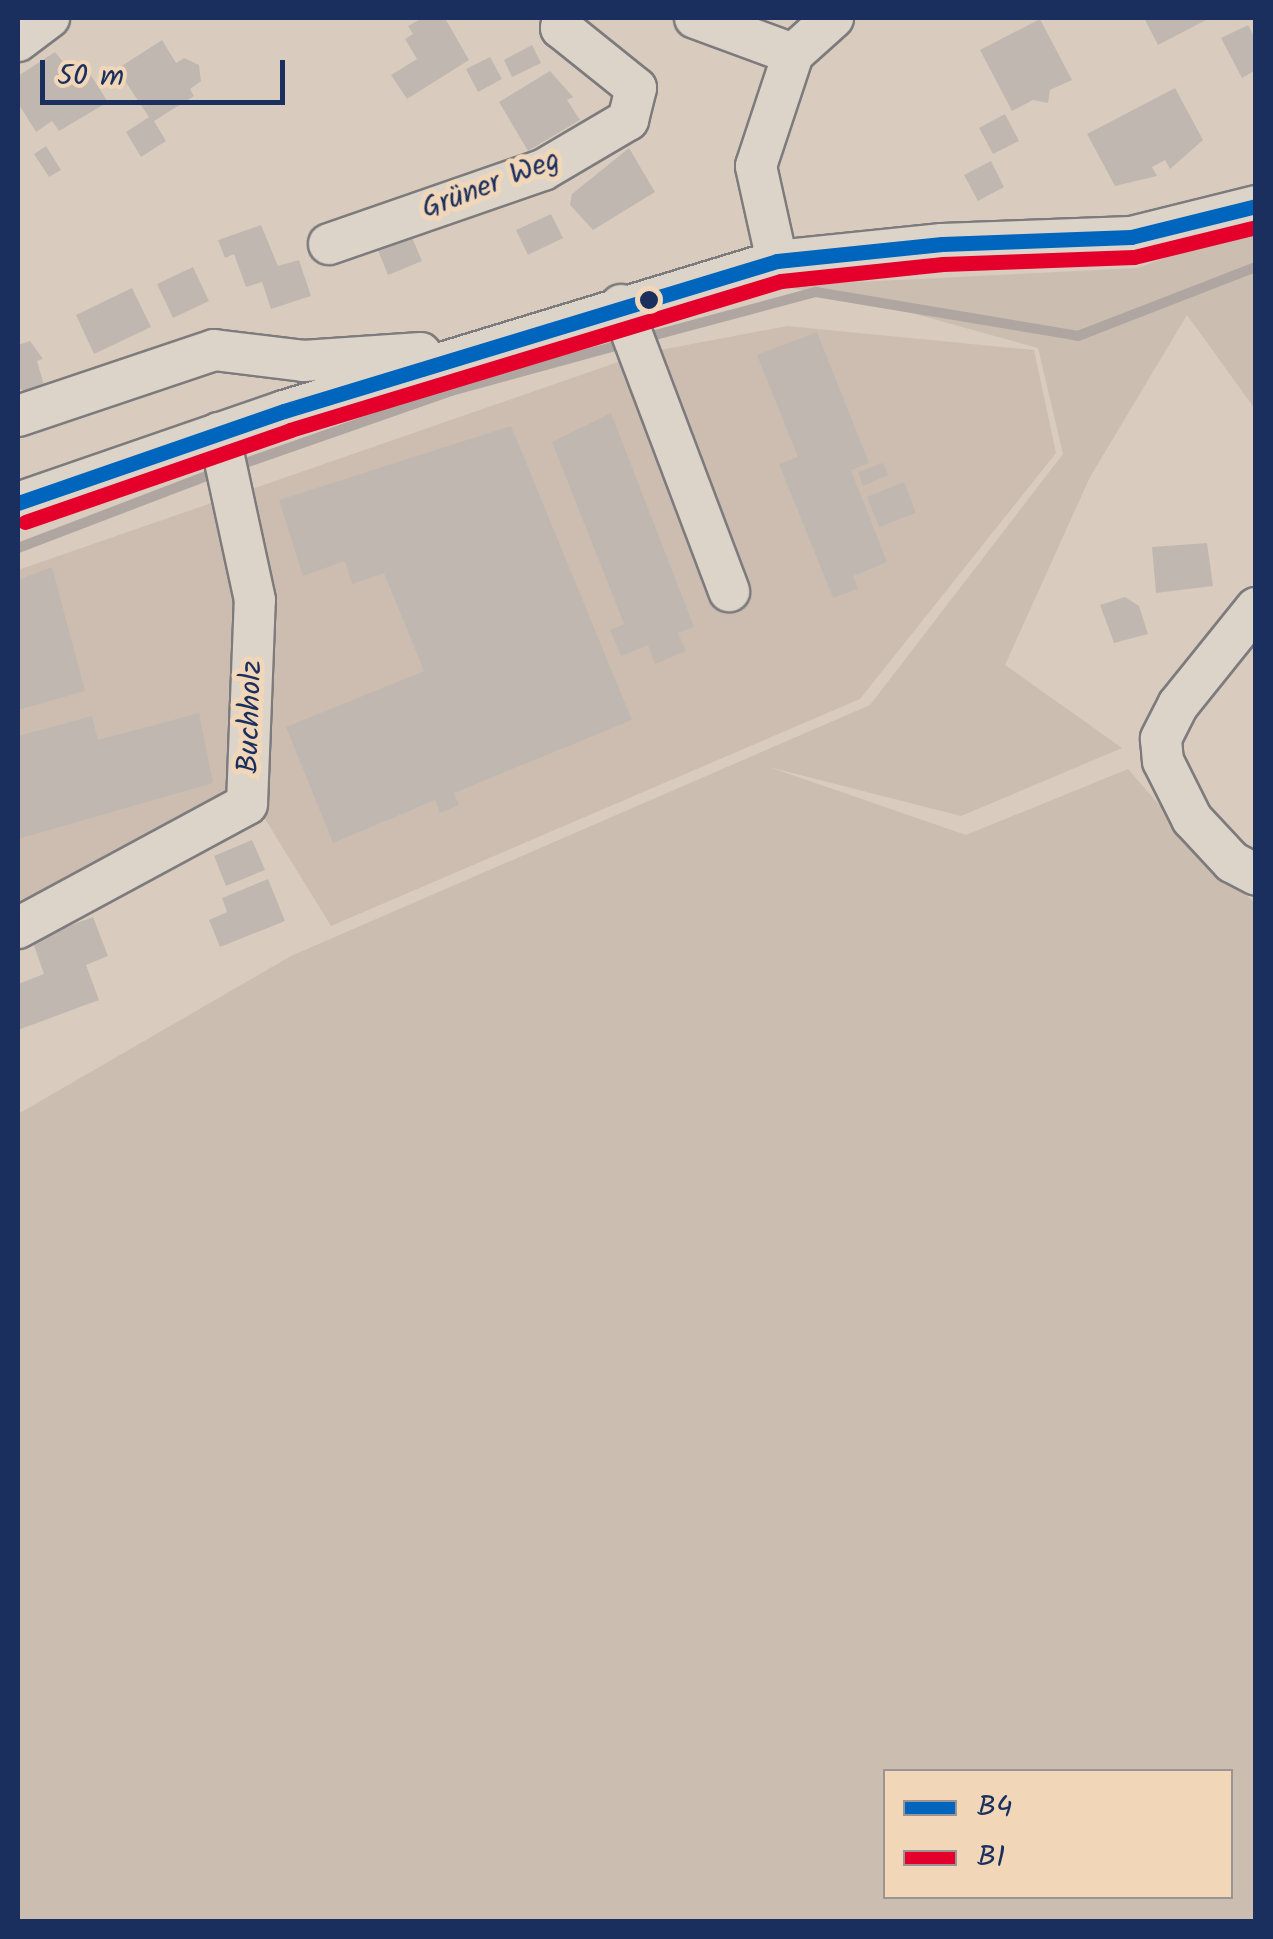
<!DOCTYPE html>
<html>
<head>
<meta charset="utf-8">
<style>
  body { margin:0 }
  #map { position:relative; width:1273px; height:1939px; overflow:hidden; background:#d9ccbe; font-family:Kalam,sans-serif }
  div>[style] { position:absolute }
  .built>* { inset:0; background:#ccbdb0 }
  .green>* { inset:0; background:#cbbdaf }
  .stream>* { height:10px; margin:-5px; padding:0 5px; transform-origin:5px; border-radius:5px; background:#afa6a1 }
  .building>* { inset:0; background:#c0b8b0 }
  .roads { filter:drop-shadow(2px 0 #7d7b7d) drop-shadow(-2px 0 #7d7b7d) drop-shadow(0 2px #7d7b7d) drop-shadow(0 -2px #7d7b7d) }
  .minor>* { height:40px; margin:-20px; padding:0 20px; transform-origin:20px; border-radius:20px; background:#ddd4c9 }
  .bus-1>* { height:15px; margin:-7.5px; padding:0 7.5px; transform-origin:7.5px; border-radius:7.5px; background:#0065bd }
  .bus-2>* { height:15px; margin:-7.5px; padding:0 7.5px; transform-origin:7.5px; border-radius:7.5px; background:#e4002b }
  .dots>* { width:28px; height:28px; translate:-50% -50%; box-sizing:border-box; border:5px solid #f1d7b8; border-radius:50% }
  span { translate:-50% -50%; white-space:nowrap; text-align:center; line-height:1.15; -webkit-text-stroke:10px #f1d7b8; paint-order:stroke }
  .street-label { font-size:30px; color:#1b2f5e }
  .frame { position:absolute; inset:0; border:20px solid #1b2f5e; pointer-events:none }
  .legend { position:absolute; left:883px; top:1769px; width:350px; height:130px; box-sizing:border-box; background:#f1d7b8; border:2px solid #9b9494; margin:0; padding:12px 18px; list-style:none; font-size:30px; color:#1b2f5e }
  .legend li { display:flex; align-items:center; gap:20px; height:50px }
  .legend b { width:50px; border:2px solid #9b9494 }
  .scale { position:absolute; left:40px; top:60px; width:245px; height:45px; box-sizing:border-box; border:5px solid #1b2f5e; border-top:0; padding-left:12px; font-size:30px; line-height:35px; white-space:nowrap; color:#1b2f5e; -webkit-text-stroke:8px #f1d7b8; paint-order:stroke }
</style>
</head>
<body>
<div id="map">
  <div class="built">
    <i style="clip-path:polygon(787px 326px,1034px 350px,1056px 453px,860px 699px,331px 926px,262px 814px,18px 935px,18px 570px,644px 353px)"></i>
  </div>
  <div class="green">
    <i style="clip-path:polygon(evenodd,1255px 226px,1255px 409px,1187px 315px,1090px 477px,1005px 665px,1122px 748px,961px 816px,769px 767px,966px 835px,1128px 769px,1211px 865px,1255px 903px,1255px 1921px,18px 1921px,18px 1114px,291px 956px,870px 705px,1063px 454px,1038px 348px,861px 299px,777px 286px,1137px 268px,1255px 226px,886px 1772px,1230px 1772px,1230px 1896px,886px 1896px,886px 1772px)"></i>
  </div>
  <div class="stream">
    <i style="left:644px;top:338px;width:178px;rotate:-15deg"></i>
    <i style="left:816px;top:292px;width:266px;rotate:9.5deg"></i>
    <i style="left:1078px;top:336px;width:191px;rotate:-21.2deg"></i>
    <i style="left:234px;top:467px;width:230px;rotate:-19.3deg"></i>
    <i style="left:451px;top:391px;width:182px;rotate:-15.3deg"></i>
    <i style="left:18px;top:548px;width:213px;rotate:-20.9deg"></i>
  </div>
  <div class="building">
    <i style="clip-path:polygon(422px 18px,445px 18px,469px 60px,407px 99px,391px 75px,417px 59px,405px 39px,413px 34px,408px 26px)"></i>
    <i style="clip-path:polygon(1144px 18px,1210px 18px,1158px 45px)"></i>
    <i style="clip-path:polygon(1040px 19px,1072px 80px,1050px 90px,1048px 103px,1033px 100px,1012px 111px,980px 50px)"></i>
    <i style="clip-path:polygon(1248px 25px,1256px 40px,1256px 70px,1242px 78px,1221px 38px)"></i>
    <i style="clip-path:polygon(162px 40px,176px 63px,184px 58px,199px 65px,201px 81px,190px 89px,194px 96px,154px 121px,166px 141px,141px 157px,126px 132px,149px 117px,117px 69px)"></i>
    <i style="clip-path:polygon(532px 45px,541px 63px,512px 77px,504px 60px)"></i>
    <i style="clip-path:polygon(55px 52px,77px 79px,88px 71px,108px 102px,59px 131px,52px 121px,36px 132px,18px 103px,18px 76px)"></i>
    <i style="clip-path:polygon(490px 57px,502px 79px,478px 92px,466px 69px)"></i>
    <i style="clip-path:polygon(550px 71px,573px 97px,567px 100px,580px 120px,528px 151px,499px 102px)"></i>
    <i style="clip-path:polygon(1175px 88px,1203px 140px,1170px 169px,1165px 160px,1152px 167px,1157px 176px,1115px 186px,1087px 134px)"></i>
    <i style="clip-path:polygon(1005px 114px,1019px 141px,993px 154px,979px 128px)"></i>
    <i style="clip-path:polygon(46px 146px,61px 170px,49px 177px,34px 154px)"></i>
    <i style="clip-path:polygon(629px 148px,655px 192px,593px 230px,570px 205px,572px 194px)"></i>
    <i style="clip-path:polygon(991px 161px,1004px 187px,978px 201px,964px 175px)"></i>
    <i style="clip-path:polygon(551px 214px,563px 238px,528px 255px,516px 230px)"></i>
    <i style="clip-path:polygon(261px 225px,278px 266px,299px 260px,311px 296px,271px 309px,262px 282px,246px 287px,234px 254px,225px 258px,218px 240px)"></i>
    <i style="clip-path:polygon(411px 235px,422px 261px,388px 275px,377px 248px)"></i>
    <i style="clip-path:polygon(193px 267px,209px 301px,173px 318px,157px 284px)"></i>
    <i style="clip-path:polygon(132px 288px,151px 327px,94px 354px,76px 315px)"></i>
    <i style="clip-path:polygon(817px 332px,869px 463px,851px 470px,887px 562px,853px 576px,858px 589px,833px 598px,779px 464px,798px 457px,757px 355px)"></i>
    <i style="clip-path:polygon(30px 341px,43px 359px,37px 361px,44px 385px,24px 391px,18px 388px,18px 345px)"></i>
    <i style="clip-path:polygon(611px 413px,694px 627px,678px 633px,686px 651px,655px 664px,648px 645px,621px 656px,610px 630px,624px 624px,552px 442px)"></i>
    <i style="clip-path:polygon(511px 426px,632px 720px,454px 793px,459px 805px,440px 813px,435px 800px,333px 843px,286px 727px,424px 671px,384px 573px,352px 584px,345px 561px,303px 576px,279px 500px)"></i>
    <i style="clip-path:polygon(883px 463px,888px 475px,863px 486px,858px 472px)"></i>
    <i style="clip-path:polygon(904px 482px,916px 513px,879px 527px,867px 497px)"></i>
    <i style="clip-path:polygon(1207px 543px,1213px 586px,1156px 593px,1152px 547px)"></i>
    <i style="clip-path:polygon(52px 567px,85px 691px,18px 710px,18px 580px)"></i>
    <i style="clip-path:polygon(1125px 597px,1139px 606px,1148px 634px,1114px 643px,1100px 605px)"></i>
    <i style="clip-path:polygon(199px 713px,213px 783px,18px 839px,18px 736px,92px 716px,98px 740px)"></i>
    <i style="clip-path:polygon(252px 840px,265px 870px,226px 886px,214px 856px)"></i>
    <i style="clip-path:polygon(268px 879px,285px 921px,220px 947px,209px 920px,227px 912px,222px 898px)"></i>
    <i style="clip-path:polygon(93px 917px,108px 956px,86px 965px,99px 1000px,18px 1030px,18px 984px,44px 974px,32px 940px)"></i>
  </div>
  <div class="roads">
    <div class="minor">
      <i style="left:695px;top:18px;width:104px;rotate:20.2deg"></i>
      <i style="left:18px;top:41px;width:39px;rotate:-37deg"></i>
      <i style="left:329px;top:244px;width:226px;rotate:-19.1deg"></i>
      <i style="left:543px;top:170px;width:99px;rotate:-30.5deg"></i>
      <i style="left:628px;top:120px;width:33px;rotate:-76deg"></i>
      <i style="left:636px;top:88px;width:96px;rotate:-141.3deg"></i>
      <i style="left:561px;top:28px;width:10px;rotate:-79deg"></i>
      <i style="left:777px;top:261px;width:97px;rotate:-102.5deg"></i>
      <i style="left:756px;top:166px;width:118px;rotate:-71.7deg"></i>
      <i style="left:793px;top:54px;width:54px;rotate:-42deg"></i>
      <i style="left:621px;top:305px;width:306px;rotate:69.3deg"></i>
      <i style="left:18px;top:416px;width:207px;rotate:-18.6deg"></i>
      <i style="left:214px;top:350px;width:90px;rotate:7deg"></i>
      <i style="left:303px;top:361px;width:118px;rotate:-3.9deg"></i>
      <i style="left:18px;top:503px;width:281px;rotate:-19.1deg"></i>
      <i style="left:284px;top:411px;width:515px;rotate:-16.92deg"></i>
      <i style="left:777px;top:261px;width:166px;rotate:-5.9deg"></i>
      <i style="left:942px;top:244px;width:189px;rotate:-2.1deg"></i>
      <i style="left:1131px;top:237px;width:129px;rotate:-13.9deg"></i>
      <i style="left:1256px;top:608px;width:124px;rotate:128.8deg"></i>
      <i style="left:1178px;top:705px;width:38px;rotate:117deg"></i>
      <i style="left:1161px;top:739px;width:22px;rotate:85deg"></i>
      <i style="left:1163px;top:761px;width:65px;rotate:63.4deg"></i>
      <i style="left:1192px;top:819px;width:59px;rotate:47.1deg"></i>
      <i style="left:1232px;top:862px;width:27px;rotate:28deg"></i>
      <i style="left:18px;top:928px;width:260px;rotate:-28.4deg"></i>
      <i style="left:247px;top:804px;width:204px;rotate:-87.8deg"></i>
      <i style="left:255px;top:600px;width:171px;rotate:-102.2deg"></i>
    </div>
  </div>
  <div class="bus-1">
    <i style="left:18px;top:503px;width:281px;rotate:-19.1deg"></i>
    <i style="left:284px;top:411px;width:515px;rotate:-16.92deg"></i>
    <i style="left:777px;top:261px;width:166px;rotate:-5.9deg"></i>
    <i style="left:942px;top:244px;width:189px;rotate:-2.1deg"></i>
    <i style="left:1131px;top:237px;width:129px;rotate:-13.9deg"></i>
  </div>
  <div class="bus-2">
    <i style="left:25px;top:522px;width:281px;rotate:-19.1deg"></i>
    <i style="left:290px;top:430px;width:513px;rotate:-16.88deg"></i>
    <i style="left:781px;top:281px;width:163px;rotate:-6deg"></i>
    <i style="left:943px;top:264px;width:191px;rotate:-2.1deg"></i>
    <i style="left:1134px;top:257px;width:126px;rotate:-13.8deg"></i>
  </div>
  <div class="dots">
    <i style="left:649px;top:300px;background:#1b2f5e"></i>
  </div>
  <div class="street-label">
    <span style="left:491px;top:185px;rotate:-21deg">Grüner Weg</span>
    <span style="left:251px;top:717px;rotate:-88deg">Buchholz</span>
  </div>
  <div class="frame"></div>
  <ul class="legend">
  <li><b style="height:12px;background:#0065bd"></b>B4</li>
  <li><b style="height:12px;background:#e4002b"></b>B1</li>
  </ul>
  <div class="scale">50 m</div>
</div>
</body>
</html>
